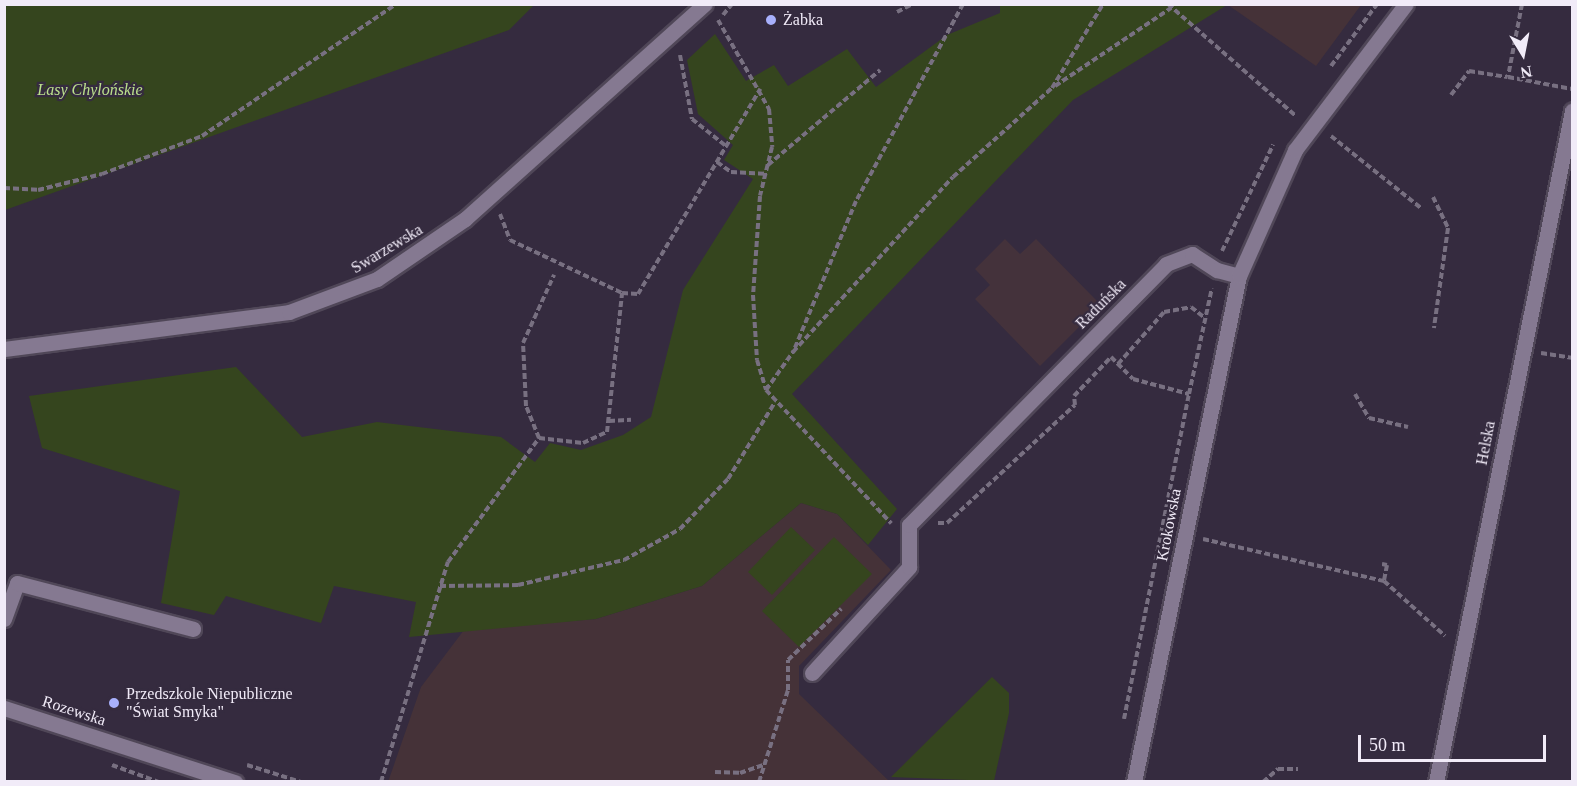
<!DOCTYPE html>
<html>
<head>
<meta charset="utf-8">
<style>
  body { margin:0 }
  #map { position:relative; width:1577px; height:786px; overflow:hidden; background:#352b3f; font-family:Georgia,serif }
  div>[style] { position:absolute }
  .industrial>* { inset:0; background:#44323b }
  .education>* { inset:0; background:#453238 }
  .green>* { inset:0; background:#35451e }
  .path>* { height:4px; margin-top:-2px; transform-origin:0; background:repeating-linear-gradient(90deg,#787081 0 6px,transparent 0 9px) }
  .roads { filter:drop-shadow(2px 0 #504758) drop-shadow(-2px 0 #504758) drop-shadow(0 2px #504758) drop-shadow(0 -2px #504758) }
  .street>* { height:15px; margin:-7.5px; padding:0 7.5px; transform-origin:7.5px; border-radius:7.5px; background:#857991 }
  .dots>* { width:16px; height:16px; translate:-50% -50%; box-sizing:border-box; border:3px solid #352b3f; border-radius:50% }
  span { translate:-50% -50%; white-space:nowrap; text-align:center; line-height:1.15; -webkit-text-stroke:4.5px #352b3f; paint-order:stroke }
  .poi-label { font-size:16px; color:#f1ebf8 }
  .left { translate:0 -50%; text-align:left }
  .park-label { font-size:16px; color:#bbe08c; font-style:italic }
  .street-label { font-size:16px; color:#f1ebf8 }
  .frame { position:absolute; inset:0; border:6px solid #f1ebf8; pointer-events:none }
  .north { position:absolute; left:1493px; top:24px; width:60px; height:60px; -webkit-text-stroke:4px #352b3f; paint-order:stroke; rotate:170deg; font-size:16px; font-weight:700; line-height:24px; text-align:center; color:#f1ebf8 }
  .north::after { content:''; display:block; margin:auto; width:21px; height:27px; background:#f1ebf8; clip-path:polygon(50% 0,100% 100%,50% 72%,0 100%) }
  .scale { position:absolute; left:1358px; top:735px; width:188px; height:27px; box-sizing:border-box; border:3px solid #f1ebf8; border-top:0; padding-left:8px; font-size:18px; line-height:21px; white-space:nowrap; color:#f1ebf8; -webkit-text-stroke:4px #352b3f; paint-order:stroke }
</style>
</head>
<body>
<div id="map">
  <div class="industrial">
    <i style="clip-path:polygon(1005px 239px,1020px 254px,1036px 239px,1101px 305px,1040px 366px,975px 299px,990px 285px,975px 269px)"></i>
  </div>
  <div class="education">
    <i style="clip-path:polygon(1228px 5px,1361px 5px,1316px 66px)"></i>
    <i style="clip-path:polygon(801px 503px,837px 514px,891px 570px,799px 666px,799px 694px,889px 781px,388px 782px,421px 687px,464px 630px,596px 619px,702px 586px)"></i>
  </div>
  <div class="green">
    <i style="clip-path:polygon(4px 5px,5px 4px,534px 5px,509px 30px,5px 210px)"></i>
    <i style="clip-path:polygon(1000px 5px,1227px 5px,1073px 100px,792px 394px,897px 509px,868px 545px,837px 514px,801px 503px,702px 586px,596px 619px,409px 637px,416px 602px,334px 586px,321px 623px,226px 596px,214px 615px,161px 603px,180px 491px,42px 448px,29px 396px,236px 367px,302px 437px,377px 422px,501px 437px,535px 462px,550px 443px,581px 450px,623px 435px,651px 417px,683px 290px,753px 179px,724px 160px,733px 145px,698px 114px,687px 60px,715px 34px,746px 81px,774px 65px,788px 86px,847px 49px,876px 87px,947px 35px,1000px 13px)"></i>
    <i style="clip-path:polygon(791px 527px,815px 550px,772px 595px,748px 572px)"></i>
    <i style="clip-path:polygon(834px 537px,872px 574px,799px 647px,762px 611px)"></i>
    <i style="clip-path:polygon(992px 677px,1009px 693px,1009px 713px,994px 781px,891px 777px)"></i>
  </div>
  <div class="path">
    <i style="left:963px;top:4px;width:224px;rotate:118.5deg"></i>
    <i style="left:856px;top:201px;width:164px;rotate:112.6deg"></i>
    <i style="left:793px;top:352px;width:237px;rotate:-47.6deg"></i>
    <i style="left:953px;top:177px;width:133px;rotate:-42deg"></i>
    <i style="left:1052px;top:88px;width:98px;rotate:-58.7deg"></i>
    <i style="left:1168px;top:4px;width:170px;rotate:41.2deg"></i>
    <i style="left:1522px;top:4px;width:74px;rotate:100.9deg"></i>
    <i style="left:1508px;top:77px;width:65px;rotate:10.6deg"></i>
    <i style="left:897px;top:12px;width:18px;rotate:-27deg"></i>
    <i style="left:723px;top:15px;width:14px;rotate:-51deg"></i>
    <i style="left:718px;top:20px;width:103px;rotate:60.2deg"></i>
    <i style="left:769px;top:109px;width:38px;rotate:85deg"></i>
    <i style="left:772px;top:147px;width:50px;rotate:103.8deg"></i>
    <i style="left:760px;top:196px;width:99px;rotate:94deg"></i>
    <i style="left:753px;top:295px;width:65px;rotate:86.5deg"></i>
    <i style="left:757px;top:360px;width:31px;rotate:73deg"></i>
    <i style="left:766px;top:390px;width:183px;rotate:46.8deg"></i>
    <i style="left:680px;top:55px;width:65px;rotate:79.4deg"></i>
    <i style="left:692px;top:119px;width:43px;rotate:38.5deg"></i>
    <i style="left:1331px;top:66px;width:77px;rotate:-53.4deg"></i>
    <i style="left:1055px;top:86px;width:140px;rotate:-33.9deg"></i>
    <i style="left:1451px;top:95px;width:30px;rotate:-53deg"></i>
    <i style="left:1469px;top:71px;width:39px;rotate:9deg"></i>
    <i style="left:1331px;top:136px;width:115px;rotate:38.7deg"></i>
    <i style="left:717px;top:162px;width:17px;rotate:36deg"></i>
    <i style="left:731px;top:172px;width:35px;rotate:3deg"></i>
    <i style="left:768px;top:165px;width:147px;rotate:-40.3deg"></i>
    <i style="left:4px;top:188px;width:34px;rotate:3deg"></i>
    <i style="left:38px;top:190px;width:66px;rotate:-14deg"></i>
    <i style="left:102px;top:174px;width:107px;rotate:-20.8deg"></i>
    <i style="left:202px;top:136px;width:235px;rotate:-34.2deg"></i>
    <i style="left:1433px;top:197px;width:34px;rotate:64deg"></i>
    <i style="left:1448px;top:228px;width:101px;rotate:98deg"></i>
    <i style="left:500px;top:214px;width:28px;rotate:69deg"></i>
    <i style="left:510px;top:240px;width:124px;rotate:25.3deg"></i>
    <i style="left:622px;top:293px;width:16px;rotate:4deg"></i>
    <i style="left:638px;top:294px;width:239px;rotate:-59.2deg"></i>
    <i style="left:1222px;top:251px;width:118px;rotate:-64.3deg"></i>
    <i style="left:1541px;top:353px;width:31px;rotate:9deg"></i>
    <i style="left:1118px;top:364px;width:69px;rotate:-48.5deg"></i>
    <i style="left:1164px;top:312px;width:27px;rotate:-10deg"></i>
    <i style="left:1191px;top:307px;width:18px;rotate:38deg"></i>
    <i style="left:766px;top:390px;width:47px;rotate:-54.6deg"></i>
    <i style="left:1355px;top:394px;width:28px;rotate:60deg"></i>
    <i style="left:1369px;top:418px;width:40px;rotate:13deg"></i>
    <i style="left:609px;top:421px;width:22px;rotate:-3deg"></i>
    <i style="left:539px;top:438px;width:44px;rotate:6.5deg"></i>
    <i style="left:583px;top:443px;width:26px;rotate:-25deg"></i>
    <i style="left:607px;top:432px;width:140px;rotate:-83.8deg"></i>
    <i style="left:539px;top:438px;width:35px;rotate:-112deg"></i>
    <i style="left:526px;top:406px;width:63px;rotate:-92.7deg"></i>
    <i style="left:523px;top:343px;width:75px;rotate:-65.5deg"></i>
    <i style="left:938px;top:523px;width:9px"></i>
    <i style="left:947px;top:523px;width:174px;rotate:-42.7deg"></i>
    <i style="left:1075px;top:405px;width:9px;rotate:-96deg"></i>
    <i style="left:1074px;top:396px;width:54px;rotate:-46.5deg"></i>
    <i style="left:1111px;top:357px;width:31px;rotate:45deg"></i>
    <i style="left:1133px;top:379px;width:58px;rotate:15deg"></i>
    <i style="left:1189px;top:394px;width:108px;rotate:-77.8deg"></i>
    <i style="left:1203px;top:539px;width:186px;rotate:13.1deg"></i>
    <i style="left:1384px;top:581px;width:82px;rotate:42deg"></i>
    <i style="left:1382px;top:564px;width:5px;rotate:11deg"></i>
    <i style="left:1387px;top:565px;width:16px;rotate:101deg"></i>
    <i style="left:440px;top:586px;width:78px;rotate:-0.7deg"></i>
    <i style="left:518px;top:585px;width:109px;rotate:-13.3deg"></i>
    <i style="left:624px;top:560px;width:64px;rotate:-29deg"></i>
    <i style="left:680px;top:529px;width:69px;rotate:-46.2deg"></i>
    <i style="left:728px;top:479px;width:90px;rotate:-58.6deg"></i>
    <i style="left:1124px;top:719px;width:331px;rotate:-78.7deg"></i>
    <i style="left:112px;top:765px;width:50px;rotate:19.9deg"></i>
    <i style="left:247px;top:765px;width:57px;rotate:17.5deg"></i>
    <i style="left:715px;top:772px;width:25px;rotate:2deg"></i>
    <i style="left:740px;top:773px;width:24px;rotate:-19deg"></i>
    <i style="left:381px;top:782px;width:230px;rotate:-73.1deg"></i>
    <i style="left:448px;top:562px;width:154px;rotate:-53.7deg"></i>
    <i style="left:759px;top:782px;width:96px;rotate:-72.5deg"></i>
    <i style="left:788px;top:690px;width:30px;rotate:-90deg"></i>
    <i style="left:788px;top:660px;width:74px;rotate:-43.9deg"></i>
    <i style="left:1263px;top:782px;width:20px;rotate:-41deg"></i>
    <i style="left:1278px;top:769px;width:20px"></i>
  </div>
  <div class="roads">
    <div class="street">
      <i style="left:4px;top:349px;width:287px;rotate:-7.4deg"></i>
      <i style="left:289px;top:312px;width:94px;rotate:-20.6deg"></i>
      <i style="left:377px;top:279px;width:107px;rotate:-34.3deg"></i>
      <i style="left:465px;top:219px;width:322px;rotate:-41.9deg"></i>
      <i style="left:4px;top:619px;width:38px;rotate:-70deg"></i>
      <i style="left:17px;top:583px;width:182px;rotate:14.6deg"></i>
      <i style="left:812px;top:673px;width:144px;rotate:-47.5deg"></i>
      <i style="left:909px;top:567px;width:42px;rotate:-90deg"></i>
      <i style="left:909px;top:525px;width:366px;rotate:-45.4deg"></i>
      <i style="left:1166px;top:264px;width:28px;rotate:-21deg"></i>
      <i style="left:1192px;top:254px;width:30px;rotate:33deg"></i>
      <i style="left:1217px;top:270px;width:23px;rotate:15deg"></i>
      <i style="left:4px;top:708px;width:243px;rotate:17.8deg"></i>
      <i style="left:1134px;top:782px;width:517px;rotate:-78.28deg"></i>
      <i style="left:1239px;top:276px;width:138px;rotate:-66deg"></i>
      <i style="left:1295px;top:150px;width:183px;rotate:-52.8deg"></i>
      <i style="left:1436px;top:782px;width:685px;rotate:-78.54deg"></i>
    </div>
  </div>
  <div class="dots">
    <i style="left:771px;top:20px;background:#a8b0fc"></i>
    <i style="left:114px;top:703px;background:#a8b0fc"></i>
  </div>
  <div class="poi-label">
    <span class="left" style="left:783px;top:20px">Żabka</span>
    <span class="left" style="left:126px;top:703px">Przedszkole Niepubliczne<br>"Świat Smyka"</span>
  </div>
  <div class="park-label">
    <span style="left:90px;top:90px">Lasy Chylońskie</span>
  </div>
  <div class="street-label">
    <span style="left:387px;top:249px;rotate:-31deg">Swarzewska</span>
    <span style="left:1101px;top:304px;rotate:-45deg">Raduńska</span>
    <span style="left:1486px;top:443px;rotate:-79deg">Helska</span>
    <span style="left:1169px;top:525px;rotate:-79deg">Krokowska</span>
    <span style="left:74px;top:711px;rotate:18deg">Rozewska</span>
  </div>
  <div class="frame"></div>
  <div class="north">N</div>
  <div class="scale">50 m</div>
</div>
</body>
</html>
